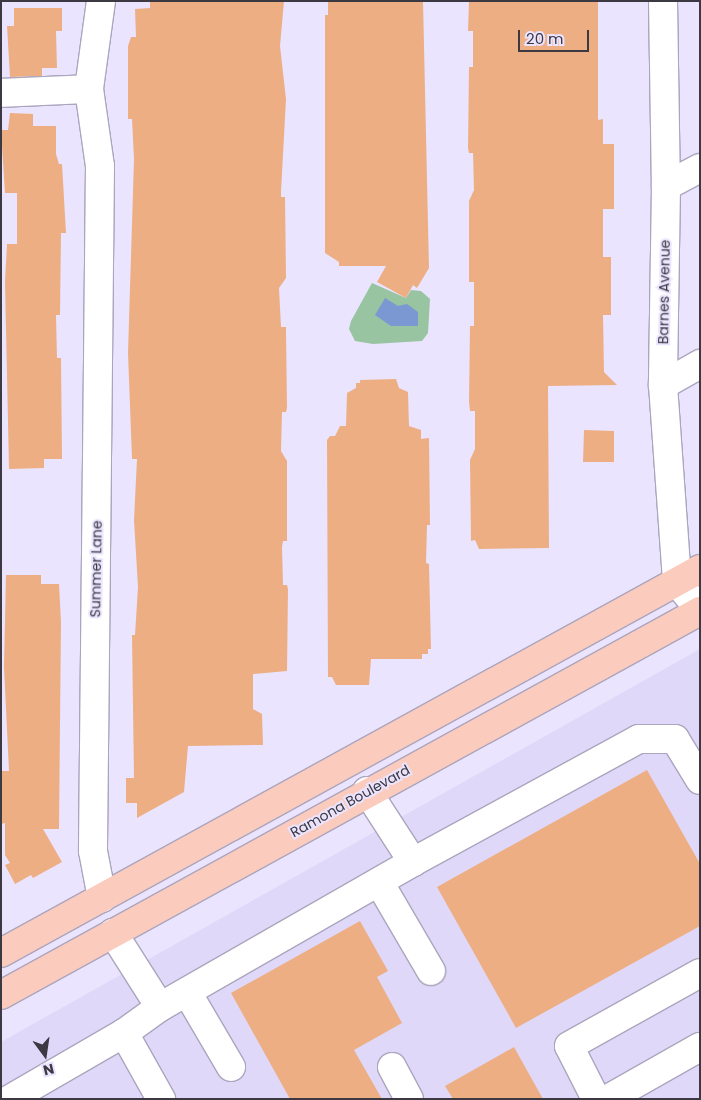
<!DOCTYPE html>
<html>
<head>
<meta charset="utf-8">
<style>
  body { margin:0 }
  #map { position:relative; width:701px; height:1100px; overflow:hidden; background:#eae4fe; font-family:Poppins,sans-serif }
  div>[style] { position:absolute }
  .built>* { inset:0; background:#dfd8f8 }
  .green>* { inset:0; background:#98c4a1 }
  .water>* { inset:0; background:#7c98d2 }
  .building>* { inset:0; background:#edae84 }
  .roads { filter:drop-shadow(1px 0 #aba5bd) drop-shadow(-1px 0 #aba5bd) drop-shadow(0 1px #aba5bd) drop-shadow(0 -1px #aba5bd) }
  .minor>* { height:28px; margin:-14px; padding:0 14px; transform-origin:14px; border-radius:14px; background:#fff }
  .major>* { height:28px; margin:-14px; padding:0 14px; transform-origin:14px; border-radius:14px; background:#fbcbbe }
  span { translate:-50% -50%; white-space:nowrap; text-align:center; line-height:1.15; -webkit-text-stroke:4px #eae4fe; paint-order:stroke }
  .street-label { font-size:14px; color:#3c3943 }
  .frame { position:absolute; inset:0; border:2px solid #3c3943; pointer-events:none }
  .north { position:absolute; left:20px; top:1030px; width:50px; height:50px; -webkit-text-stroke:4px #eae4fe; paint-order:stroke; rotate:166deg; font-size:14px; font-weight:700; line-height:20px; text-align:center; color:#3c3943 }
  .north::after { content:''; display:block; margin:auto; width:18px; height:22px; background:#3c3943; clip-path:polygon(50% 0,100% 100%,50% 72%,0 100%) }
  .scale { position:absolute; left:518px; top:30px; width:71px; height:22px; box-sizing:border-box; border:2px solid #3c3943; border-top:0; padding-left:6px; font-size:15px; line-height:18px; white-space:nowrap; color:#3c3943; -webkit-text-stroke:4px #eae4fe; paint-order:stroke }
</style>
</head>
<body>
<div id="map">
  <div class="built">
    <i style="clip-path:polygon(700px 649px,700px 1099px,1px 1099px,1px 1042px)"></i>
  </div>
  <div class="green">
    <i style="clip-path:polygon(372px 283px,406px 298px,411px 290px,421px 291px,430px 299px,428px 333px,422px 341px,373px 344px,355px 341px,349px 329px,351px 321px)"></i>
  </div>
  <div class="water">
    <i style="clip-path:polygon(385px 298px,398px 306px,407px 304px,418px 312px,418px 326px,391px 326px,375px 315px)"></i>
  </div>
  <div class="building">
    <i style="clip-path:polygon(150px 1px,284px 1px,280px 46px,286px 99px,281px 192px,281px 197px,285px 197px,286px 278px,279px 288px,281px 327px,286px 327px,286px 331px,287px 408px,286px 412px,282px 412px,281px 451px,287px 461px,287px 541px,283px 541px,282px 547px,283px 585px,287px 585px,288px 589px,287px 671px,253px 674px,253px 709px,262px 714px,263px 745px,188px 746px,184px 792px,137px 818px,137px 803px,126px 803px,126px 778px,134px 778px,132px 635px,135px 635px,138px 587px,134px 520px,137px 459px,132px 459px,128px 353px,134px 159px,132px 119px,128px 119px,128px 46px,131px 37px,136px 37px,135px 9px,150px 8px)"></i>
    <i style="clip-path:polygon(328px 1px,423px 1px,429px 268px,417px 288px,413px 285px,406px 298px,377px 282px,386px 266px,339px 266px,339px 262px,325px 253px,325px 15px,328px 15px)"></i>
    <i style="clip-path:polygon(469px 1px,598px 1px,598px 120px,603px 119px,603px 144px,614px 144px,614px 209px,603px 209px,603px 257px,611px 257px,611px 315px,603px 315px,604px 372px,617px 385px,548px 386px,549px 548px,479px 549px,475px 540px,471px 541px,470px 460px,475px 449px,475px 411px,470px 411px,469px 402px,470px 326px,474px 326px,474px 282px,469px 282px,469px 201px,474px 190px,473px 153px,469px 153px,468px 148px,469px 67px,473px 67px,473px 31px,468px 31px)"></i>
    <i style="clip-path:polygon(14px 8px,62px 8px,62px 31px,56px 31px,57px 68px,42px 68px,42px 76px,10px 77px,7px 26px,14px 26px)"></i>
    <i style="clip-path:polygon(10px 113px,33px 114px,33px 126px,56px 126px,56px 154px,59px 164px,62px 164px,66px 233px,61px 233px,60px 315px,56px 315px,57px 358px,61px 358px,62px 459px,44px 459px,44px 468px,9px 469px,5px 282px,7px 244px,17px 244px,17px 193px,5px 193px,1px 130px,8px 130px)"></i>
    <i style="clip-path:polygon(396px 379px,399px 388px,408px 392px,409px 426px,421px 430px,421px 439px,429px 438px,430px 525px,427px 525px,426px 563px,429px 564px,431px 649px,428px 649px,428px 654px,422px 654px,422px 659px,371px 659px,369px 685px,336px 685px,332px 677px,328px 677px,327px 440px,330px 436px,335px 436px,340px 426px,346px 426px,347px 393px,356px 388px,356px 383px,360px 383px,360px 380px)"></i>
    <i style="clip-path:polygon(584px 430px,614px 431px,614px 462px,583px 462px)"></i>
    <i style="clip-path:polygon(6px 575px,41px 575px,41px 584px,59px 584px,61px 622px,59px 829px,43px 829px,62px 862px,33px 878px,31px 875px,15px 884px,5px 865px,10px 863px,5px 855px,5px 823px,1px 824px,1px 771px,9px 771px,4px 667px)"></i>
    <i style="clip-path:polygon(647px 770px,700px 864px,700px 926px,516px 1028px,437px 887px)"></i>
    <i style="clip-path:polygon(360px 921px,388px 971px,377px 977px,402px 1023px,354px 1050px,382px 1099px,290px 1099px,231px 993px)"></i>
    <i style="clip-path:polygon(514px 1047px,543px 1099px,453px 1099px,445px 1086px)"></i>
  </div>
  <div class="roads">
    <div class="minor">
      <i style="left:101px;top:1px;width:89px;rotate:97.8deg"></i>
      <i style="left:89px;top:89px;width:78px;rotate:81.9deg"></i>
      <i style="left:100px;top:166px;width:685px;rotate:90.59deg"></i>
      <i style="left:93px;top:851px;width:48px;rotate:79.2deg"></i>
      <i style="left:663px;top:1px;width:185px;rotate:89.1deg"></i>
      <i style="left:666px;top:186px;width:199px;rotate:90.9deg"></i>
      <i style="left:663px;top:385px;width:197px;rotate:85.9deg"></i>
      <i style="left:677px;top:582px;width:36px;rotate:51deg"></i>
      <i style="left:1px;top:93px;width:88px;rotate:-2.6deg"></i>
      <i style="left:666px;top:186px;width:38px;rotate:-28deg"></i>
      <i style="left:663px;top:385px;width:43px;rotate:-29.6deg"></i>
      <i style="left:367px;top:791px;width:85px;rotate:57.1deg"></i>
      <i style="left:413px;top:862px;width:257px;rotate:-28.6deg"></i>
      <i style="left:639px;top:739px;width:36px"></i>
      <i style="left:675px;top:739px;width:48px;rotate:58.6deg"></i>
      <i style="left:379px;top:882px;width:103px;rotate:59.7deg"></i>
      <i style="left:187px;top:992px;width:87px;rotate:59.6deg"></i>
      <i style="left:160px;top:1007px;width:292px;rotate:-29.8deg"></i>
      <i style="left:124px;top:1033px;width:76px;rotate:60.7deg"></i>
      <i style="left:392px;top:1067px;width:36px;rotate:62deg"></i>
      <i style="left:10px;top:1099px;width:132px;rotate:-30.1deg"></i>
      <i style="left:124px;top:1033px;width:44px;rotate:-35.8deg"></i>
      <i style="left:160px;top:1007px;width:88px;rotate:-122.4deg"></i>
      <i style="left:596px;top:1099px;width:59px;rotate:-117deg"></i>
      <i style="left:569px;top:1046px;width:150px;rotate:-29.1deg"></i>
      <i style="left:608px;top:1099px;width:106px;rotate:-29.5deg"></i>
    </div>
    <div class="major">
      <i style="left:1px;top:953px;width:798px;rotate:-28.78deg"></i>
      <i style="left:1px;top:995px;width:798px;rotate:-28.78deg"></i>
    </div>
  </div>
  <div class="street-label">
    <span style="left:664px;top:292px;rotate:-89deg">Barnes Avenue</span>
    <span style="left:96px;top:569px;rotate:-89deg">Summer Lane</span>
    <span style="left:350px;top:801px;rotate:-29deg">Ramona Boulevard</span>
  </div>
  <div class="frame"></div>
  <div class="north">N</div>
  <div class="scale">20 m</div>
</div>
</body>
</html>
